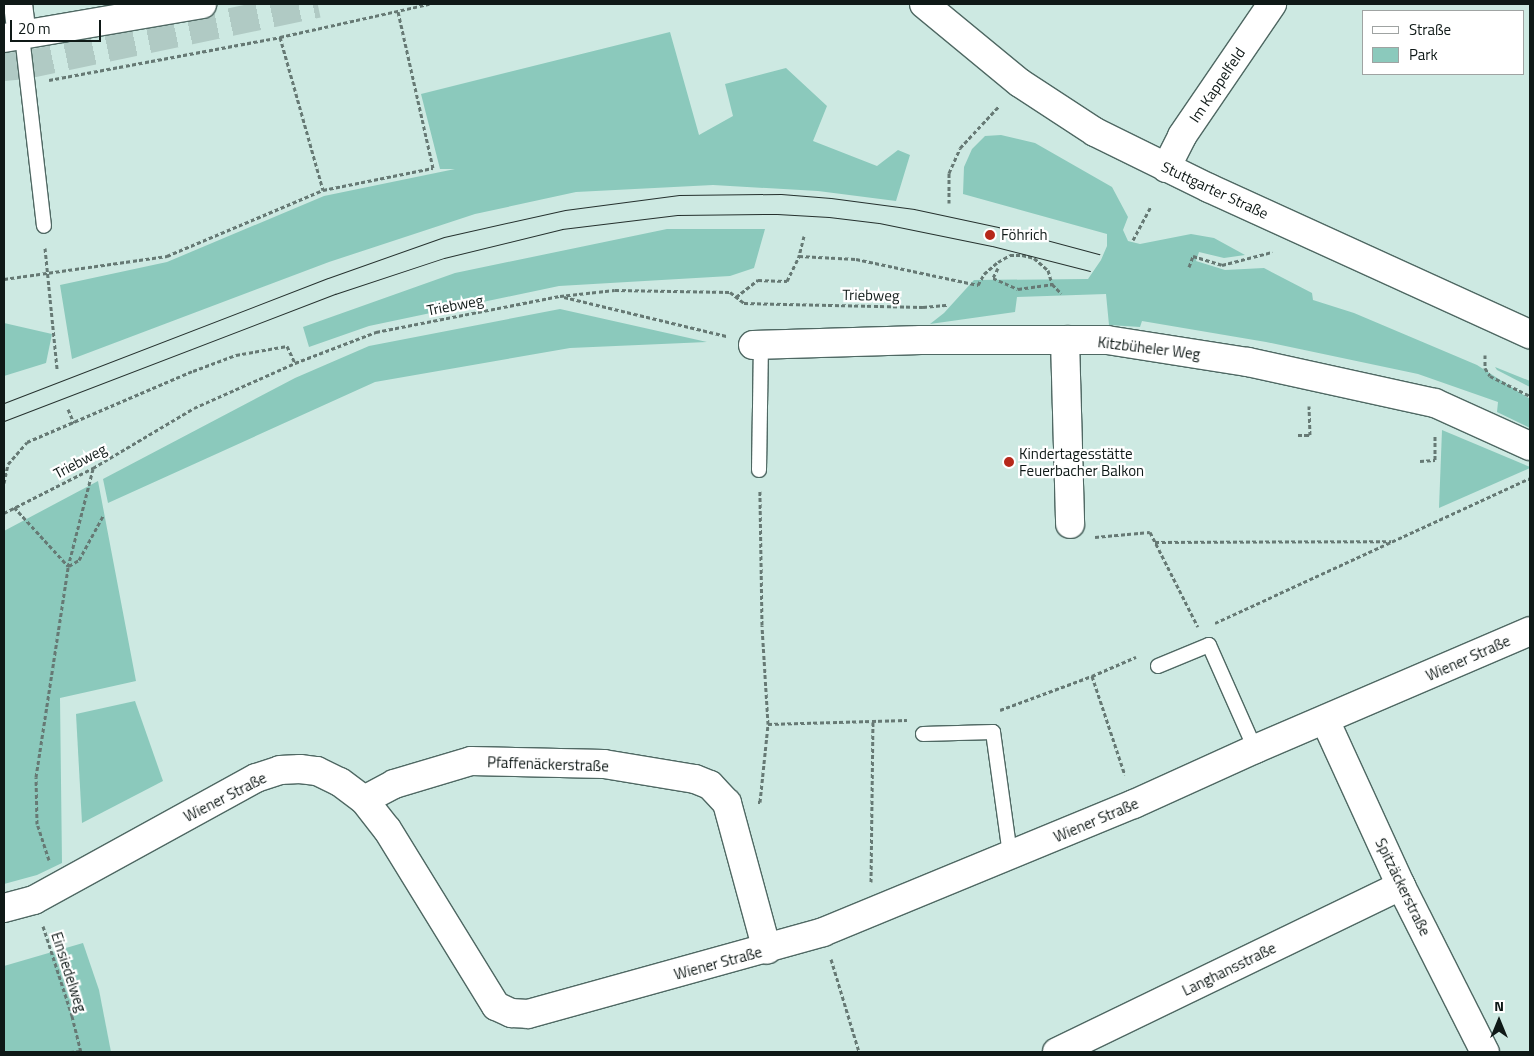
<!DOCTYPE html>
<html>
<head>
<meta charset="utf-8">
<style>
  body { margin:0 }
  #map { position:relative; width:1534px; height:1056px; overflow:hidden; background:#cde9e2; font-family:"Titillium Web",sans-serif }
  div>[style] { position:absolute }
  .green>* { inset:0; background:#8bc9bc }
  .primary-tunnel>* { height:28px; margin-top:-14px; transform-origin:0; background:repeating-linear-gradient(90deg,#b0cac4 0 28px,transparent 0 42px) }
  .path>* { height:3px; margin-top:-1.5px; transform-origin:0; background:repeating-linear-gradient(90deg,#667974 0 4px,transparent 0 6.5px) }
  .roads { filter:drop-shadow(1px 0 #4f6863) drop-shadow(-1px 0 #4f6863) drop-shadow(0 1px #4f6863) drop-shadow(0 -1px #4f6863) }
  .lane>* { height:14px; margin:-7px; padding:0 7px; transform-origin:7px; border-radius:7px; background:#fff }
  .street>* { height:28px; margin:-14px; padding:0 14px; transform-origin:14px; border-radius:14px; background:#fff }
  .secondary>* { height:28px; margin:-14px; padding:0 14px; transform-origin:14px; border-radius:14px; background:#fff }
  .tram>* { height:1px; margin:-0.5px; padding:0 0.5px; transform-origin:0.5px; border-radius:0.5px; background:#25312e }
  .dots>* { width:14px; height:14px; translate:-50% -50%; box-sizing:border-box; border:2px solid #fff; border-radius:50% }
  span { translate:-50% -50%; white-space:nowrap; text-align:center; line-height:1.15; -webkit-text-stroke:4.5px #fff; paint-order:stroke }
  .street-label { font-size:15px; color:#0f1917 }
  .poi-label { font-size:15px; color:#0f1917 }
  .left { translate:0 -50%; text-align:left }
  .frame { position:absolute; inset:0; border:5px solid #0f1917; pointer-events:none }
  .legend { position:absolute; left:1362px; top:10px; width:162px; height:65px; box-sizing:border-box; background:#fff; border:1px solid #9fa3a2; margin:0; padding:6px 9px; list-style:none; font-size:15px; color:#0f1917 }
  .legend li { display:flex; align-items:center; gap:10px; height:25px }
  .legend b { width:25px; border:1px solid #9fa3a2 }
  .north { position:absolute; left:1474px; top:996px; width:50px; height:50px; -webkit-text-stroke:4px #fff; paint-order:stroke; rotate:0deg; font-size:14px; font-weight:700; line-height:20px; text-align:center; color:#0f1917 }
  .north::after { content:''; display:block; margin:auto; width:18px; height:22px; background:#0f1917; clip-path:polygon(50% 0,100% 100%,50% 72%,0 100%) }
  .scale { position:absolute; left:10px; top:20px; width:91px; height:22px; box-sizing:border-box; border:2px solid #0f1917; border-top:0; padding-left:6px; font-size:15px; line-height:18px; white-space:nowrap; color:#0f1917; -webkit-text-stroke:4px #fff; paint-order:stroke }
</style>
</head>
<body>
<div id="map">
  <div class="green">
    <i style="clip-path:polygon(670px 32px,699px 135px,733px 116px,725px 84px,786px 68px,827px 106px,813px 141px,877px 166px,898px 150px,910px 155px,896px 201px,818px 191px,713px 185px,576px 192px,475px 214px,329px 262px,72px 359px,60px 285px,167px 262px,324px 196px,455px 169px,440px 169px,421px 94px)"></i>
    <i style="clip-path:polygon(1001px 135px,1035px 143px,1112px 187px,1128px 217px,1123px 230px,1128px 241px,1140px 244px,1191px 234px,1214px 238px,1245px 255px,1224px 258px,1199px 252px,1196px 261px,1225px 270px,1264px 268px,1312px 293px,1313px 300px,1354px 313px,1477px 365px,1530px 399px,1530px 428px,1497px 412px,1498px 402px,1418px 374px,1266px 342px,1142px 321px,1140px 327px,1109px 325px,1106px 294px,1017px 297px,1015px 312px,930px 324px,944px 313px,974px 280px,1088px 279px,1101px 260px,1107px 246px,1107px 234px,963px 194px,964px 167px,972px 149px,985px 136px)"></i>
    <i style="clip-path:polygon(667px 229px,765px 229px,754px 268px,730px 276px,559px 286px,369px 326px,309px 347px,303px 327px,455px 273px)"></i>
    <i style="clip-path:polygon(560px 309px,707px 342px,570px 348px,375px 382px,108px 503px,103px 479px,295px 378px,369px 346px)"></i>
    <i style="clip-path:polygon(4px 323px,52px 334px,46px 363px,4px 376px)"></i>
    <i style="clip-path:polygon(1495px 367px,1530px 381px,1530px 387px,1497px 370px)"></i>
    <i style="clip-path:polygon(1442px 430px,1530px 467px,1530px 468px,1439px 508px)"></i>
    <i style="clip-path:polygon(98px 481px,136px 681px,60px 698px,62px 863px,37px 875px,4px 884px,4px 531px)"></i>
    <i style="clip-path:polygon(135px 701px,163px 781px,82px 823px,76px 714px)"></i>
    <i style="clip-path:polygon(83px 943px,99px 990px,111px 1052px,4px 1052px,4px 966px)"></i>
  </div>
  <div class="primary-tunnel">
    <i style="left:4px;top:67px;width:21px;rotate:-5deg"></i>
    <i style="left:25px;top:65px;width:299px;rotate:-11.8deg"></i>
  </div>
  <div class="path">
    <i style="left:280px;top:37px;width:159px;rotate:74.3deg"></i>
    <i style="left:49px;top:80px;width:235px;rotate:-10.5deg"></i>
    <i style="left:280px;top:37px;width:153px;rotate:-12.5deg"></i>
    <i style="left:949px;top:203px;width:30px;rotate:-90deg"></i>
    <i style="left:949px;top:173px;width:27px;rotate:-66deg"></i>
    <i style="left:960px;top:148px;width:57px;rotate:-47.1deg"></i>
    <i style="left:804px;top:236px;width:21px;rotate:104deg"></i>
    <i style="left:799px;top:256px;width:57px;rotate:3deg"></i>
    <i style="left:856px;top:259px;width:125px;rotate:12deg"></i>
    <i style="left:978px;top:285px;width:13px;rotate:-61deg"></i>
    <i style="left:984px;top:274px;width:18px;rotate:-41deg"></i>
    <i style="left:998px;top:262px;width:14px;rotate:-30deg"></i>
    <i style="left:1010px;top:255px;width:12px"></i>
    <i style="left:1022px;top:255px;width:12px;rotate:14deg"></i>
    <i style="left:1034px;top:258px;width:18px;rotate:41deg"></i>
    <i style="left:1048px;top:270px;width:15px;rotate:74deg"></i>
    <i style="left:1052px;top:284px;width:13px;rotate:45deg"></i>
    <i style="left:1133px;top:240px;width:38px;rotate:-62deg"></i>
    <i style="left:45px;top:248px;width:122px;rotate:84.3deg"></i>
    <i style="left:1189px;top:267px;width:12px;rotate:-70deg"></i>
    <i style="left:1193px;top:256px;width:30px;rotate:17deg"></i>
    <i style="left:1222px;top:265px;width:52px;rotate:-14.6deg"></i>
    <i style="left:998px;top:268px;width:11px;rotate:117deg"></i>
    <i style="left:993px;top:278px;width:27px;rotate:24deg"></i>
    <i style="left:1018px;top:289px;width:34px;rotate:-8deg"></i>
    <i style="left:4px;top:279px;width:165px;rotate:-8deg"></i>
    <i style="left:167px;top:256px;width:169px;rotate:-22.9deg"></i>
    <i style="left:323px;top:190px;width:112px;rotate:-11.3deg"></i>
    <i style="left:433px;top:168px;width:161px;rotate:-102.6deg"></i>
    <i style="left:564px;top:297px;width:167px;rotate:13.5deg"></i>
    <i style="left:736px;top:297px;width:28px;rotate:-38deg"></i>
    <i style="left:758px;top:280px;width:29px;rotate:2deg"></i>
    <i style="left:787px;top:281px;width:28px;rotate:-64deg"></i>
    <i style="left:1485px;top:355px;width:13px;rotate:90deg"></i>
    <i style="left:1485px;top:368px;width:9px;rotate:58deg"></i>
    <i style="left:1490px;top:376px;width:45px;rotate:26.6deg"></i>
    <i style="left:68px;top:409px;width:15px;rotate:67deg"></i>
    <i style="left:1298px;top:435px;width:12px"></i>
    <i style="left:1310px;top:435px;width:29px;rotate:-92deg"></i>
    <i style="left:1420px;top:461px;width:15px;rotate:-4deg"></i>
    <i style="left:1435px;top:460px;width:24px;rotate:-90deg"></i>
    <i style="left:4px;top:483px;width:19px;rotate:-78deg"></i>
    <i style="left:8px;top:464px;width:29px;rotate:-49deg"></i>
    <i style="left:27px;top:442px;width:181px;rotate:-23.2deg"></i>
    <i style="left:193px;top:371px;width:46px;rotate:-20.4deg"></i>
    <i style="left:236px;top:355px;width:52px;rotate:-10deg"></i>
    <i style="left:287px;top:346px;width:19px;rotate:65deg"></i>
    <i style="left:14px;top:507px;width:80px;rotate:47.5deg"></i>
    <i style="left:4px;top:513px;width:100px;rotate:-26.8deg"></i>
    <i style="left:93px;top:468px;width:117px;rotate:-30.7deg"></i>
    <i style="left:194px;top:408px;width:111px;rotate:-24deg"></i>
    <i style="left:295px;top:363px;width:87px;rotate:-20.9deg"></i>
    <i style="left:376px;top:332px;width:187px;rotate:-11.1deg"></i>
    <i style="left:560px;top:296px;width:55px;rotate:-6.2deg"></i>
    <i style="left:615px;top:290px;width:115px;rotate:1deg"></i>
    <i style="left:730px;top:292px;width:18px;rotate:38deg"></i>
    <i style="left:744px;top:303px;width:179px;rotate:1.3deg"></i>
    <i style="left:923px;top:307px;width:25px;rotate:-5deg"></i>
    <i style="left:1095px;top:537px;width:55px;rotate:-5.2deg"></i>
    <i style="left:1150px;top:532px;width:106px;rotate:63.2deg"></i>
    <i style="left:1155px;top:542px;width:236px;rotate:-0.2deg"></i>
    <i style="left:69px;top:566px;width:12px;rotate:-31deg"></i>
    <i style="left:79px;top:560px;width:50px;rotate:-61.4deg"></i>
    <i style="left:1215px;top:623px;width:347px;rotate:-24.7deg"></i>
    <i style="left:1092px;top:676px;width:104px;rotate:71.6deg"></i>
    <i style="left:1000px;top:710px;width:98px;rotate:-20.3deg"></i>
    <i style="left:1092px;top:676px;width:48px;rotate:-23.4deg"></i>
    <i style="left:768px;top:724px;width:139px;rotate:-1.6deg"></i>
    <i style="left:758px;top:802px;width:2px"></i>
    <i style="left:760px;top:802px;width:78px;rotate:-84.1deg"></i>
    <i style="left:768px;top:724px;width:99px;rotate:-93.5deg"></i>
    <i style="left:762px;top:625px;width:134px;rotate:-90.9deg"></i>
    <i style="left:49px;top:860px;width:38px;rotate:-108deg"></i>
    <i style="left:37px;top:824px;width:47px;rotate:-91.2deg"></i>
    <i style="left:36px;top:777px;width:212px;rotate:-81.3deg"></i>
    <i style="left:68px;top:567px;width:101px;rotate:-75.7deg"></i>
    <i style="left:871px;top:882px;width:160px;rotate:-89.3deg"></i>
    <i style="left:43px;top:926px;width:95px;rotate:72.1deg"></i>
    <i style="left:72px;top:1016px;width:37px;rotate:76deg"></i>
    <i style="left:831px;top:959px;width:97px;rotate:73.2deg"></i>
    <i style="left:70px;top:1052px;width:11px;rotate:-5deg"></i>
  </div>
  <div class="roads">
    <div class="lane">
      <i style="left:22px;top:36px;width:191px;rotate:83.4deg"></i>
      <i style="left:759px;top:470px;width:125px;rotate:-89.1deg"></i>
      <i style="left:1158px;top:666px;width:55px;rotate:-22.4deg"></i>
      <i style="left:1209px;top:645px;width:114px;rotate:66.1deg"></i>
      <i style="left:923px;top:734px;width:70px;rotate:-1.6deg"></i>
      <i style="left:993px;top:732px;width:124px;rotate:82.1deg"></i>
    </div>
    <div class="street">
      <i style="left:18px;top:4px;width:32px;rotate:83deg"></i>
      <i style="left:1166px;top:168px;width:36px;rotate:-63deg"></i>
      <i style="left:1182px;top:136px;width:160px;rotate:-55.7deg"></i>
      <i style="left:1065px;top:340px;width:184px;rotate:88.4deg"></i>
      <i style="left:753px;top:345px;width:168px;rotate:-1.7deg"></i>
      <i style="left:921px;top:340px;width:186px"></i>
      <i style="left:1107px;top:340px;width:143px;rotate:8.9deg"></i>
      <i style="left:1248px;top:362px;width:191px;rotate:12.4deg"></i>
      <i style="left:1435px;top:403px;width:104px;rotate:24.4deg"></i>
      <i style="left:1325px;top:720px;width:183px;rotate:65.4deg"></i>
      <i style="left:1401px;top:886px;width:186px;rotate:63.2deg"></i>
      <i style="left:364px;top:800px;width:34px;rotate:-28deg"></i>
      <i style="left:394px;top:784px;width:80px;rotate:-16.6deg"></i>
      <i style="left:471px;top:761px;width:133px;rotate:1.3deg"></i>
      <i style="left:604px;top:764px;width:92px;rotate:9.4deg"></i>
      <i style="left:695px;top:779px;width:16px;rotate:22deg"></i>
      <i style="left:710px;top:785px;width:25px;rotate:47deg"></i>
      <i style="left:727px;top:803px;width:152px;rotate:74.8deg"></i>
      <i style="left:4px;top:908px;width:31px;rotate:-15deg"></i>
      <i style="left:34px;top:900px;width:253px;rotate:-28.8deg"></i>
      <i style="left:256px;top:778px;width:25px;rotate:-18deg"></i>
      <i style="left:280px;top:770px;width:20px;rotate:-3deg"></i>
      <i style="left:300px;top:769px;width:17px;rotate:7deg"></i>
      <i style="left:317px;top:771px;width:25px;rotate:26deg"></i>
      <i style="left:340px;top:782px;width:30px;rotate:37deg"></i>
      <i style="left:364px;top:800px;width:37px;rotate:52deg"></i>
      <i style="left:387px;top:829px;width:208px;rotate:58.4deg"></i>
      <i style="left:496px;top:1006px;width:17px;rotate:25deg"></i>
      <i style="left:511px;top:1013px;width:17px;rotate:3deg"></i>
      <i style="left:528px;top:1014px;width:306px;rotate:-15.5deg"></i>
      <i style="left:823px;top:932px;width:336px;rotate:-22.4deg"></i>
      <i style="left:1134px;top:804px;width:133px;rotate:-24.4deg"></i>
      <i style="left:1255px;top:749px;width:299px;rotate:-23.2deg"></i>
      <i style="left:1057px;top:1052px;width:382px;rotate:-25.8deg"></i>
    </div>
    <div class="secondary">
      <i style="left:924px;top:4px;width:124px;rotate:39.5deg"></i>
      <i style="left:1020px;top:83px;width:90px;rotate:33.2deg"></i>
      <i style="left:1095px;top:132px;width:127px;rotate:26.2deg"></i>
      <i style="left:1209px;top:188px;width:353px;rotate:24.5deg"></i>
      <i style="left:4px;top:38px;width:201px;rotate:-9.7deg"></i>
    </div>
  </div>
  <div class="tram">
    <i style="left:4px;top:403px;width:347px;rotate:-21.1deg"></i>
    <i style="left:328px;top:278px;width:123px;rotate:-19.5deg"></i>
    <i style="left:444px;top:237px;width:124px;rotate:-12.6deg"></i>
    <i style="left:565px;top:210px;width:115px;rotate:-7.5deg"></i>
    <i style="left:679px;top:195px;width:102px;rotate:-0.6deg"></i>
    <i style="left:781px;top:194px;width:50px;rotate:4.6deg"></i>
    <i style="left:831px;top:198px;width:84px;rotate:7.5deg"></i>
    <i style="left:914px;top:209px;width:86px;rotate:12.1deg"></i>
    <i style="left:998px;top:227px;width:105px;rotate:15deg"></i>
    <i style="left:4px;top:421px;width:355px;rotate:-21deg"></i>
    <i style="left:335px;top:294px;width:115px;rotate:-18.3deg"></i>
    <i style="left:444px;top:258px;width:122px;rotate:-13.8deg"></i>
    <i style="left:562px;top:229px;width:116px;rotate:-6.9deg"></i>
    <i style="left:677px;top:215px;width:100px;rotate:-0.6deg"></i>
    <i style="left:777px;top:214px;width:52px;rotate:3.3deg"></i>
    <i style="left:829px;top:217px;width:50px;rotate:6.8deg"></i>
    <i style="left:879px;top:223px;width:115px;rotate:11.5deg"></i>
    <i style="left:992px;top:246px;width:101px;rotate:14.3deg"></i>
  </div>
  <div class="dots">
    <i style="left:990px;top:235px;background:#b6281a"></i>
    <i style="left:1009px;top:462px;background:#b6281a"></i>
  </div>
  <div class="street-label">
    <span style="left:1217px;top:85px;rotate:-56deg">Im Kappelfeld</span>
    <span style="left:1215px;top:190px;rotate:25deg">Stuttgarter Straße</span>
    <span style="left:871px;top:295px;rotate:1deg">Triebweg</span>
    <span style="left:455px;top:305px;rotate:-11deg">Triebweg</span>
    <span style="left:1149px;top:348px;rotate:7deg">Kitzbüheler Weg</span>
    <span style="left:80px;top:461px;rotate:-28deg">Triebweg</span>
    <span style="left:1468px;top:658px;rotate:-24deg">Wiener Straße</span>
    <span style="left:548px;top:764px;rotate:2deg">Pfaffenäckerstraße</span>
    <span style="left:225px;top:797px;rotate:-27deg">Wiener Straße</span>
    <span style="left:1096px;top:820px;rotate:-23deg">Wiener Straße</span>
    <span style="left:1403px;top:887px;rotate:64deg">Spitzäckerstraße</span>
    <span style="left:718px;top:963px;rotate:-15deg">Wiener Straße</span>
    <span style="left:1229px;top:969px;rotate:-26deg">Langhansstraße</span>
    <span style="left:69px;top:972px;rotate:72deg">Einsiedelweg</span>
  </div>
  <div class="poi-label">
    <span class="left" style="left:1001px;top:235px">Föhrich</span>
    <span class="left" style="left:1019px;top:462px">Kindertagesstätte<br>Feuerbacher Balkon</span>
  </div>
  <div class="frame"></div>
  <ul class="legend">
  <li><b style="height:6px;background:#fff"></b>Straße</li>
  <li><b style="height:14px;background:#8bc9bc"></b>Park</li>
  </ul>
  <div class="north">N</div>
  <div class="scale">20 m</div>
</div>
</body>
</html>
